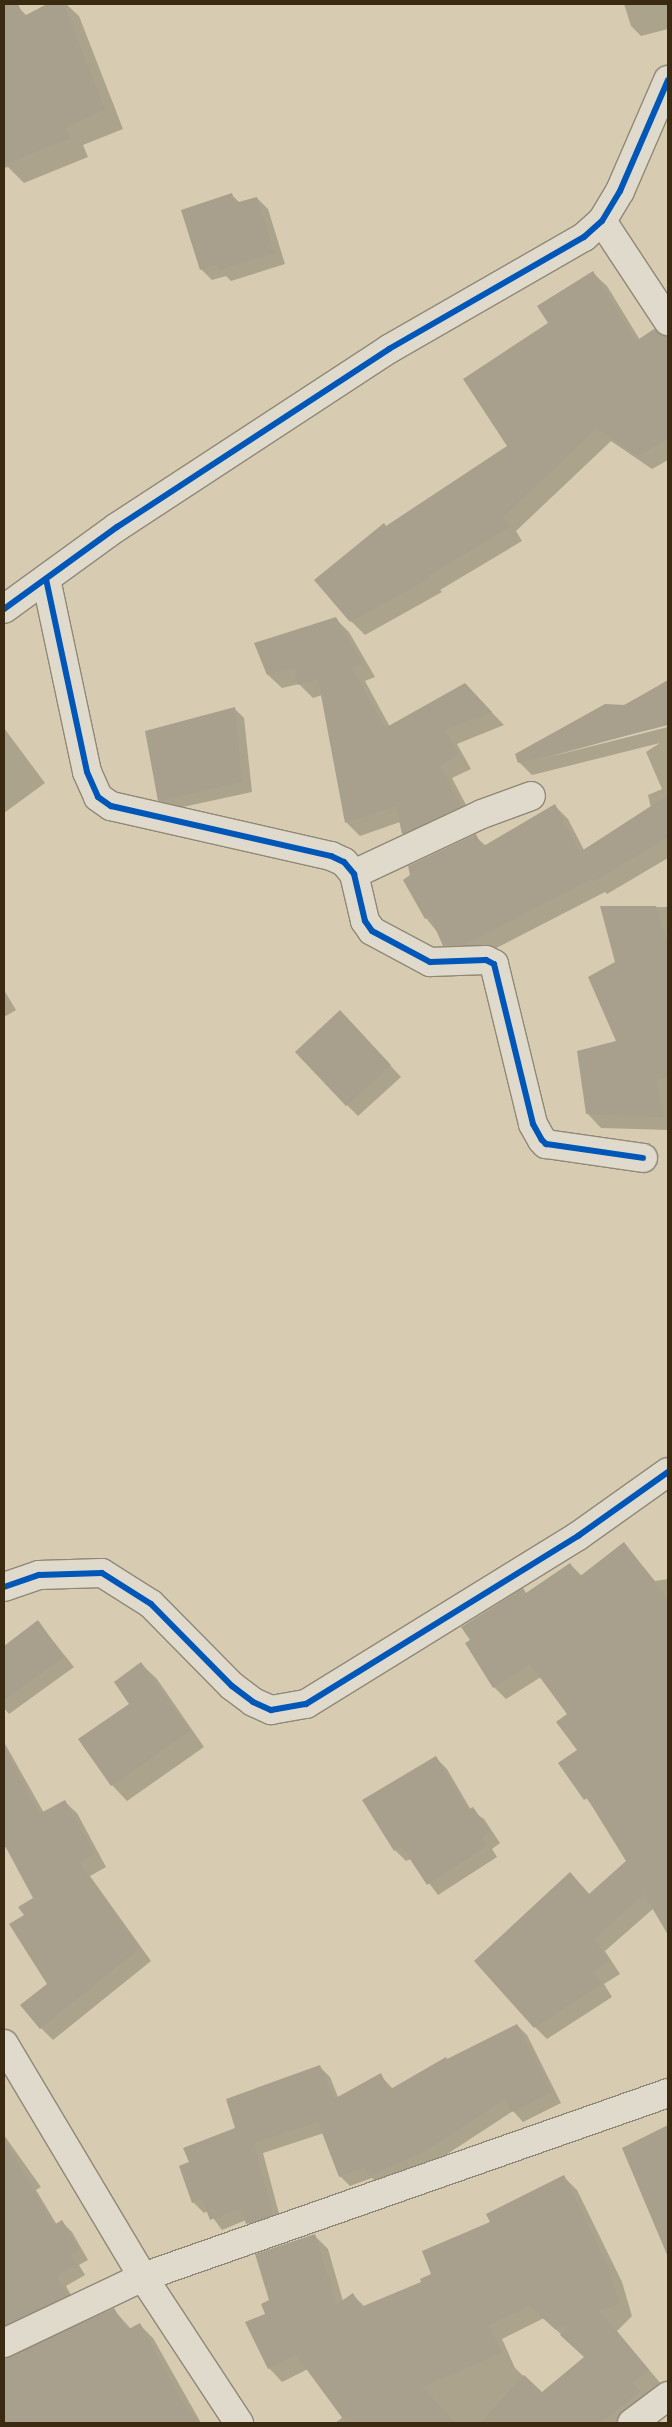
<!DOCTYPE html>
<html>
<head>
<meta charset="utf-8">
<style>
  body { margin:0 }
  #map { position:relative; width:672px; height:2427px; overflow:hidden; background:#d7ccb1; font-family:"Sorts Mill Goudy",serif }
  div>[style] { position:absolute }
  .shadow>* { inset:0; background:#0003 }
  .building>* { inset:0; background:#a89f8d }
  .roads { filter:drop-shadow(1px 0 #908876) drop-shadow(-1px 0 #908876) drop-shadow(0 1px #908876) drop-shadow(0 -1px #908876) }
  .street>* { height:28px; margin:-14px; padding:0 14px; transform-origin:14px; border-radius:14px; background:#e0dacc }
  .cycleway>* { height:6px; margin:-3px; padding:0 3px; transform-origin:3px; border-radius:3px; background:#0057b8 }
  span { translate:-50% -50%; white-space:nowrap; text-align:center; line-height:1.15; -webkit-text-stroke:4px #efe2c3; paint-order:stroke }
  .frame { position:absolute; inset:0; border:5px solid #3a2a12; pointer-events:none }
</style>
</head>
<body>
<div id="map">
  <div class="shadow">
    <i style="clip-path:polygon(50px 4px,66px 4px,79px 16px,123px 129px,83px 145px,88px 157px,24px 183px,8px 167px,4px 168px,4px 13px,19px 8px,27px 16px)"></i>
    <i style="clip-path:polygon(624px 4px,668px 4px,668px 29px,641px 36px,631px 26px)"></i>
    <i style="clip-path:polygon(232px 195px,240px 203px,257px 198px,268px 209px,285px 264px,231px 281px,226px 276px,212px 280px,201px 269px)"></i>
    <i style="clip-path:polygon(593px 273px,607px 286px,640px 340px,668px 340px,668px 460px,652px 469px,611px 441px,516px 531px,522px 541px,440px 590px,442px 592px,365px 635px,351px 621px,386px 527px,509px 446px,549px 324px)"></i>
    <i style="clip-path:polygon(336px 619px,349px 632px,375px 677px,365px 681px,390px 727px,478px 698px,504px 725px,457px 744px,471px 769px,452px 778px,474px 820px,416px 847px,403px 834px,400px 822px,360px 836px,347px 823px,322px 695px,313px 698px,299px 684px,282px 688px,268px 675px)"></i>
    <i style="clip-path:polygon(668px 681px,668px 724px,549px 757px,668px 727px,668px 858px,607px 894px,605px 892px,477px 958px,458px 958px,426px 918px,475px 836px,486px 846px,555px 806px,568px 819px,584px 850px,651px 808px,648px 795px,662px 789px,646px 752px,660px 743px,532px 775px,519px 762px)"></i>
    <i style="clip-path:polygon(234px 708px,244px 718px,252px 792px,169px 810px,159px 800px)"></i>
    <i style="clip-path:polygon(4px 728px,45px 783px,4px 813px)"></i>
    <i style="clip-path:polygon(668px 907px,668px 1130px,601px 1128px,587px 1113px,617px 1041px,617px 963px,602px 908px)"></i>
    <i style="clip-path:polygon(4px 990px,16px 1010px,4px 1017px)"></i>
    <i style="clip-path:polygon(351px 1023px,401px 1077px,358px 1116px,347px 1105px)"></i>
    <i style="clip-path:polygon(624px 1543px,655px 1581px,668px 1579px,668px 1925px,654px 1908px,605px 1951px,620px 1974px,604px 1984px,612px 1997px,547px 2039px,535px 2027px,582px 1886px,590px 1895px,627px 1862px,597px 1812px,560px 1763px,579px 1751px,569px 1714px,541px 1677px,506px 1699px,494px 1687px,527px 1594px,570px 1564px,582px 1576px)"></i>
    <i style="clip-path:polygon(38px 1622px,74px 1667px,9px 1714px,4px 1708px,4px 1647px)"></i>
    <i style="clip-path:polygon(141px 1664px,157px 1679px,204px 1747px,127px 1801px,112px 1785px)"></i>
    <i style="clip-path:polygon(4px 1742px,44px 1813px,64px 1801px,77px 1813px,106px 1867px,90px 1876px,151px 1961px,53px 2040px,41px 2028px,48px 1984px,25px 1915px,35px 1898px,7px 1846px,4px 1848px)"></i>
    <i style="clip-path:polygon(436px 1758px,447px 1769px,471px 1810px,484px 1819px,500px 1843px,492px 1849px,497px 1857px,438px 1895px,411px 1859px,406px 1861px,395px 1850px)"></i>
    <i style="clip-path:polygon(517px 2025px,527px 2035px,561px 2103px,523px 2122px,513px 2111px,435px 2162px,381px 2186px,372px 2178px,350px 2186px,340px 2176px,324px 2133px,263px 2153px,282px 2225px,258px 2234px,246px 2220px,222px 2230px,208px 2211px,204px 2213px,193px 2202px,190px 2162px,320px 2067px,330px 2077px,338px 2097px,380px 2075px,393px 2089px)"></i>
    <i style="clip-path:polygon(668px 2126px,668px 2242px,660px 2234px,623px 2148px)"></i>
    <i style="clip-path:polygon(4px 2135px,41px 2187px,36px 2190px,57px 2225px,62px 2222px,72px 2232px,88px 2260px,79px 2265px,85px 2275px,66px 2286px,77px 2306px,4px 2331px)"></i>
    <i style="clip-path:polygon(evenodd,564px 2177px,577px 2190px,622px 2282px,632px 2316px,617px 2331px,661px 2384px,619px 2423px,335px 2423px,343px 2417px,308px 2369px,282px 2382px,269px 2368px,247px 2323px,266px 2314px,270px 2301px,315px 2236px,328px 2249px,343px 2301px,353px 2295px,365px 2307px,423px 2282px,491px 2223px,564px 2177px,544px 2318px,586px 2358px,542px 2394px,515px 2368px,502px 2339px,544px 2318px)"></i>
    <i style="clip-path:polygon(114px 2310px,131px 2329px,139px 2324px,153px 2338px,201px 2423px,66px 2423px,50px 2400px)"></i>
  </div>
  <div class="building">
    <i style="clip-path:polygon(4px 4px,18px 4px,24px 16px,47px 4px,64px 4px,105px 110px,65px 127px,70px 138px,4px 165px)"></i>
    <i style="clip-path:polygon(232px 193px,235px 203px,257px 197px,274px 253px,219px 270px,217px 264px,200px 270px,181px 210px)"></i>
    <i style="clip-path:polygon(593px 271px,636px 341px,654px 329px,668px 337px,668px 439px,638px 456px,597px 428px,503px 517px,510px 527px,428px 576px,430px 578px,350px 622px,314px 580px,384px 523px,386px 526px,507px 446px,463px 379px,548px 323px,537px 306px)"></i>
    <i style="clip-path:polygon(336px 617px,363px 664px,352px 667px,385px 728px,465px 683px,492px 712px,445px 730px,459px 755px,440px 765px,461px 806px,402px 834px,396px 806px,345px 823px,318px 679px,298px 685px,294px 668px,267px 675px,254px 643px)"></i>
    <i style="clip-path:polygon(668px 680px,668px 725px,518px 763px,515px 754px,605px 704px,625px 705px)"></i>
    <i style="clip-path:polygon(235px 707px,242px 782px,158px 801px,145px 731px)"></i>
    <i style="clip-path:polygon(668px 795px,668px 837px,593px 882px,592px 879px,463px 945px,443px 946px,430px 916px,425px 919px,403px 880px,410px 875px,408px 866px,476px 834px,482px 847px,555px 804px,580px 852px)"></i>
    <i style="clip-path:polygon(600px 906px,656px 906px,668px 944px,668px 1076px,656px 1080px,664px 1117px,586px 1114px,577px 1051px,616px 1041px,588px 977px,615px 962px)"></i>
    <i style="clip-path:polygon(340px 1010px,391px 1065px,346px 1106px,295px 1052px)"></i>
    <i style="clip-path:polygon(624px 1542px,668px 1600px,668px 1935px,644px 1894px,594px 1939px,609px 1961px,593px 1972px,601px 1984px,534px 2028px,474px 1961px,570px 1872px,589px 1894px,626px 1861px,587px 1798px,584px 1800px,558px 1763px,577px 1750px,556px 1722px,567px 1714px,530px 1664px,493px 1688px,465px 1643px,470px 1640px,461px 1627px,523px 1588px,526px 1593px,570px 1563px,579px 1577px)"></i>
    <i style="clip-path:polygon(38px 1620px,64px 1657px,4px 1700px,4px 1646px)"></i>
    <i style="clip-path:polygon(141px 1662px,190px 1731px,111px 1786px,78px 1739px,129px 1704px,114px 1682px)"></i>
    <i style="clip-path:polygon(4px 1747px,39px 1814px,65px 1800px,95px 1854px,79px 1863px,140px 1948px,40px 2029px,20px 2005px,47px 1984px,9px 1924px,24px 1915px,18px 1907px,33px 1898px,4px 1844px)"></i>
    <i style="clip-path:polygon(436px 1756px,468px 1810px,473px 1807px,490px 1832px,482px 1837px,487px 1846px,427px 1885px,402px 1847px,394px 1851px,362px 1800px)"></i>
    <i style="clip-path:polygon(517px 2024px,552px 2092px,512px 2112px,505px 2099px,424px 2152px,369px 2176px,364px 2167px,339px 2177px,318px 2122px,254px 2143px,273px 2215px,246px 2224px,241px 2208px,210px 2220px,202px 2199px,192px 2203px,179px 2166px,189px 2162px,183px 2148px,235px 2128px,226px 2099px,320px 2065px,334px 2099px,381px 2073px,389px 2090px,446px 2057px,447px 2059px)"></i>
    <i style="clip-path:polygon(668px 2125px,668px 2257px,622px 2148px)"></i>
    <i style="clip-path:polygon(4px 2139px,54px 2225px,62px 2220px,79px 2250px,70px 2255px,76px 2265px,57px 2276px,68px 2295px,4px 2326px)"></i>
    <i style="clip-path:polygon(564px 2175px,609px 2268px,619px 2303px,599px 2311px,649px 2370px,633px 2383px,640px 2391px,601px 2423px,480px 2423px,524px 2375px,542px 2392px,584px 2357px,560px 2335px,570px 2324px,556px 2330px,529px 2306px,489px 2325px,502px 2353px,422px 2387px,456px 2423px,346px 2423px,296px 2355px,268px 2369px,245px 2322px,265px 2314px,261px 2304px,269px 2300px,255px 2254px,315px 2234px,336px 2305px,353px 2293px,361px 2307px,421px 2282px,420px 2279px,431px 2274px,422px 2251px,490px 2222px,486px 2214px)"></i>
    <i style="clip-path:polygon(114px 2308px,127px 2330px,140px 2323px,180px 2398px,199px 2423px,4px 2423px,4px 2358px)"></i>
  </div>
  <div class="roads">
    <div class="street">
      <i style="left:602px;top:221px;width:120px;rotate:56.6deg"></i>
      <i style="left:46px;top:579px;width:197px;rotate:78deg"></i>
      <i style="left:87px;top:772px;width:27px;rotate:66deg"></i>
      <i style="left:98px;top:797px;width:16px;rotate:35deg"></i>
      <i style="left:111px;top:806px;width:226px;rotate:12.8deg"></i>
      <i style="left:331px;top:856px;width:14px;rotate:25deg"></i>
      <i style="left:344px;top:862px;width:16px;rotate:50deg"></i>
      <i style="left:354px;top:874px;width:48px;rotate:76.8deg"></i>
      <i style="left:365px;top:921px;width:12px;rotate:55deg"></i>
      <i style="left:372px;top:931px;width:66px;rotate:28.1deg"></i>
      <i style="left:430px;top:962px;width:56px;rotate:-2deg"></i>
      <i style="left:486px;top:960px;width:9px;rotate:27deg"></i>
      <i style="left:494px;top:964px;width:165px;rotate:76.3deg"></i>
      <i style="left:533px;top:1124px;width:18px;rotate:61deg"></i>
      <i style="left:542px;top:1140px;width:6px;rotate:45deg"></i>
      <i style="left:546px;top:1144px;width:98px;rotate:8.2deg"></i>
      <i style="left:4px;top:609px;width:140px;rotate:-36deg"></i>
      <i style="left:117px;top:527px;width:325px;rotate:-33.2deg"></i>
      <i style="left:389px;top:349px;width:225px;rotate:-29.9deg"></i>
      <i style="left:584px;top:237px;width:24px;rotate:-42deg"></i>
      <i style="left:602px;top:221px;width:35px;rotate:-59deg"></i>
      <i style="left:620px;top:191px;width:121px;rotate:-66.6deg"></i>
      <i style="left:354px;top:874px;width:141px;rotate:-25.1deg"></i>
      <i style="left:482px;top:814px;width:52px;rotate:-20.2deg"></i>
      <i style="left:4px;top:1587px;width:37px;rotate:-19deg"></i>
      <i style="left:39px;top:1575px;width:63px;rotate:-1.8deg"></i>
      <i style="left:102px;top:1573px;width:58px;rotate:32.3deg"></i>
      <i style="left:151px;top:1604px;width:115px;rotate:45.4deg"></i>
      <i style="left:232px;top:1686px;width:26px;rotate:37deg"></i>
      <i style="left:253px;top:1702px;width:20px;rotate:24deg"></i>
      <i style="left:271px;top:1710px;width:36px;rotate:-10deg"></i>
      <i style="left:306px;top:1704px;width:320px;rotate:-31.7deg"></i>
      <i style="left:578px;top:1536px;width:110px;rotate:-35.4deg"></i>
      <i style="left:4px;top:2044px;width:271px;rotate:59.2deg"></i>
      <i style="left:143px;top:2277px;width:175px;rotate:56.7deg"></i>
      <i style="left:4px;top:2343px;width:154px;rotate:-25.4deg"></i>
      <i style="left:143px;top:2277px;width:556px;rotate:-19.31deg"></i>
      <i style="left:632px;top:2423px;width:45px;rotate:-36.9deg"></i>
    </div>
  </div>
  <div class="cycleway">
    <i style="left:46px;top:579px;width:197px;rotate:78deg"></i>
    <i style="left:87px;top:772px;width:27px;rotate:66deg"></i>
    <i style="left:98px;top:797px;width:16px;rotate:35deg"></i>
    <i style="left:111px;top:806px;width:226px;rotate:12.8deg"></i>
    <i style="left:331px;top:856px;width:14px;rotate:25deg"></i>
    <i style="left:344px;top:862px;width:16px;rotate:50deg"></i>
    <i style="left:354px;top:874px;width:48px;rotate:76.8deg"></i>
    <i style="left:365px;top:921px;width:12px;rotate:55deg"></i>
    <i style="left:372px;top:931px;width:66px;rotate:28.1deg"></i>
    <i style="left:430px;top:962px;width:56px;rotate:-2deg"></i>
    <i style="left:486px;top:960px;width:9px;rotate:27deg"></i>
    <i style="left:494px;top:964px;width:165px;rotate:76.3deg"></i>
    <i style="left:533px;top:1124px;width:18px;rotate:61deg"></i>
    <i style="left:542px;top:1140px;width:6px;rotate:45deg"></i>
    <i style="left:546px;top:1144px;width:98px;rotate:8.2deg"></i>
    <i style="left:4px;top:609px;width:140px;rotate:-36deg"></i>
    <i style="left:117px;top:527px;width:325px;rotate:-33.2deg"></i>
    <i style="left:389px;top:349px;width:225px;rotate:-29.9deg"></i>
    <i style="left:584px;top:237px;width:24px;rotate:-42deg"></i>
    <i style="left:602px;top:221px;width:35px;rotate:-59deg"></i>
    <i style="left:620px;top:191px;width:121px;rotate:-66.6deg"></i>
    <i style="left:4px;top:1587px;width:37px;rotate:-19deg"></i>
    <i style="left:39px;top:1575px;width:63px;rotate:-1.8deg"></i>
    <i style="left:102px;top:1573px;width:58px;rotate:32.3deg"></i>
    <i style="left:151px;top:1604px;width:115px;rotate:45.4deg"></i>
    <i style="left:232px;top:1686px;width:26px;rotate:37deg"></i>
    <i style="left:253px;top:1702px;width:20px;rotate:24deg"></i>
    <i style="left:271px;top:1710px;width:36px;rotate:-10deg"></i>
    <i style="left:306px;top:1704px;width:320px;rotate:-31.7deg"></i>
    <i style="left:578px;top:1536px;width:110px;rotate:-35.4deg"></i>
  </div>
  <div class="frame"></div>
</div>
</body>
</html>
